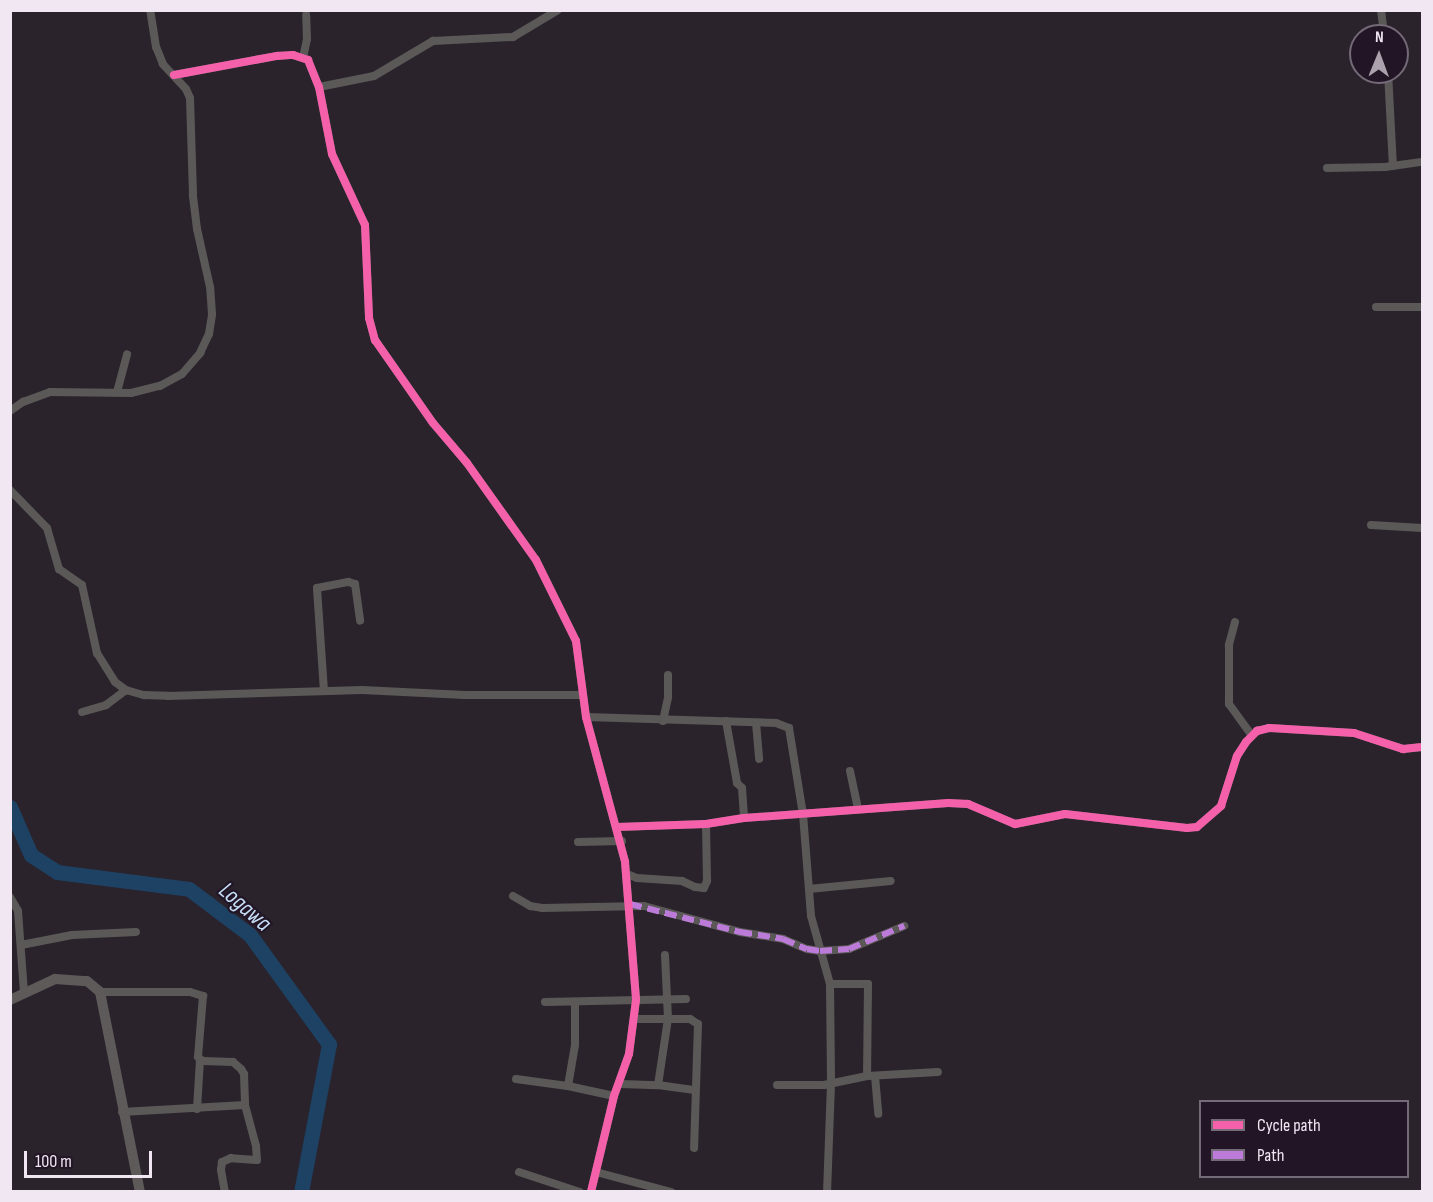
<!DOCTYPE html>
<html>
<head>
<meta charset="utf-8">
<style>
  body { margin:0 }
  #map { position:relative; width:1433px; height:1202px; overflow:hidden; background:#2a232c; font-family:"Sofia Sans Condensed",sans-serif }
  div>[style] { position:absolute }
  .river>* { height:15px; margin:-7.5px; padding:0 7.5px; transform-origin:7.5px; border-radius:7.5px; background:#1d4264 }
  .street>* { height:8px; margin:-4px; padding:0 4px; transform-origin:4px; border-radius:4px; background:#5b5957 }
  .secondary>* { height:10px; margin:-5px; padding:0 5px; transform-origin:5px; border-radius:5px; background:#5e5a5a }
  .quiet>* { height:6px; margin-top:-3px; transform-origin:0; background:repeating-linear-gradient(90deg,#bd7bd9 0 12px,transparent 0 18px) }
  .cycleway>* { height:8px; margin:-4px; padding:0 4px; transform-origin:4px; border-radius:4px; background:#f560ab }
  span { translate:-50% -50%; white-space:nowrap; text-align:center; line-height:1.15; -webkit-text-stroke:4.5px #221626; paint-order:stroke }
  .water-label { font-size:24px; color:#c5ddf6; font-style:italic }
  .frame { position:absolute; inset:0; border:12px solid #f0e7f3; pointer-events:none }
  .legend { position:absolute; left:1199px; top:1100px; width:210px; height:78px; box-sizing:border-box; background:#221626; border:2px solid #746a78; margin:0; padding:8px 10px; list-style:none; font-size:18px; color:#f0e7f3 }
  .legend li { display:flex; align-items:center; gap:12px; height:30px }
  .legend b { width:30px; border:2px solid #746a78 }
  .north { position:absolute; left:1349px; top:24px; width:60px; height:60px; box-sizing:border-box; background:#221626; border:2px solid #746a78; border-radius:50%; rotate:1deg; font-size:16px; font-weight:700; line-height:24px; text-align:center; color:#f0e7f3 }
  .north::after { content:''; display:block; margin:auto; width:21px; height:27px; background:#aba2ad; clip-path:polygon(50% 0,100% 100%,50% 72%,0 100%) }
  .scale { position:absolute; left:24px; top:1151px; width:128px; height:27px; box-sizing:border-box; border:3px solid #f0e7f3; border-top:0; padding-left:8px; font-size:18px; line-height:21px; white-space:nowrap; color:#f0e7f3; -webkit-text-stroke:4px #221626; paint-order:stroke }
</style>
</head>
<body>
<div id="map">
  <div class="river">
    <i style="left:10px;top:807px;width:52px;rotate:66.4deg"></i>
    <i style="left:31px;top:855px;width:31px;rotate:33deg"></i>
    <i style="left:57px;top:872px;width:133px;rotate:7.3deg"></i>
    <i style="left:189px;top:889px;width:76px;rotate:37deg"></i>
    <i style="left:250px;top:935px;width:135px;rotate:54.1deg"></i>
    <i style="left:329px;top:1044px;width:151px;rotate:100.7deg"></i>
  </div>
  <div class="street">
    <i style="left:1381px;top:10px;width:26px;rotate:83deg"></i>
    <i style="left:303px;top:58px;width:19px;rotate:-78deg"></i>
    <i style="left:307px;top:39px;width:24px;rotate:-92deg"></i>
    <i style="left:1388px;top:72px;width:94px;rotate:87deg"></i>
    <i style="left:174px;top:75px;width:105px;rotate:-10.5deg"></i>
    <i style="left:277px;top:56px;width:16px;rotate:-4deg"></i>
    <i style="left:293px;top:55px;width:16px;rotate:18deg"></i>
    <i style="left:308px;top:60px;width:29px;rotate:68deg"></i>
    <i style="left:319px;top:87px;width:68px;rotate:79deg"></i>
    <i style="left:332px;top:154px;width:78px;rotate:65.1deg"></i>
    <i style="left:365px;top:225px;width:93px;rotate:87.5deg"></i>
    <i style="left:369px;top:318px;width:23px;rotate:75deg"></i>
    <i style="left:375px;top:340px;width:101px;rotate:55.1deg"></i>
    <i style="left:433px;top:423px;width:52px;rotate:49.6deg"></i>
    <i style="left:467px;top:463px;width:119px;rotate:54.6deg"></i>
    <i style="left:536px;top:560px;width:90px;rotate:63.7deg"></i>
    <i style="left:576px;top:641px;width:77px;rotate:82.5deg"></i>
    <i style="left:586px;top:717px;width:150px;rotate:74.9deg"></i>
    <i style="left:625px;top:862px;width:138px;rotate:85.4deg"></i>
    <i style="left:636px;top:1000px;width:54px;rotate:97.4deg"></i>
    <i style="left:629px;top:1054px;width:45px;rotate:109.7deg"></i>
    <i style="left:614px;top:1096px;width:99px;rotate:103.5deg"></i>
    <i style="left:319px;top:87px;width:56px;rotate:-11.3deg"></i>
    <i style="left:374px;top:76px;width:69px;rotate:-30.7deg"></i>
    <i style="left:433px;top:41px;width:80px;rotate:-2.9deg"></i>
    <i style="left:513px;top:37px;width:52px;rotate:-31deg"></i>
    <i style="left:1327px;top:168px;width:58px;rotate:-1deg"></i>
    <i style="left:1385px;top:167px;width:37px;rotate:-8deg"></i>
    <i style="left:1376px;top:307px;width:46px"></i>
    <i style="left:117px;top:392px;width:39px;rotate:-75deg"></i>
    <i style="left:10px;top:411px;width:16px;rotate:-35deg"></i>
    <i style="left:23px;top:402px;width:29px;rotate:-20deg"></i>
    <i style="left:50px;top:392px;width:81px;rotate:0.7deg"></i>
    <i style="left:131px;top:393px;width:30px;rotate:-14deg"></i>
    <i style="left:160px;top:386px;width:25px;rotate:-29deg"></i>
    <i style="left:182px;top:374px;width:28px;rotate:-49deg"></i>
    <i style="left:200px;top:353px;width:21px;rotate:-65deg"></i>
    <i style="left:209px;top:334px;width:20px;rotate:-81deg"></i>
    <i style="left:212px;top:314px;width:27px;rotate:-94deg"></i>
    <i style="left:210px;top:287px;width:59px;rotate:-102.6deg"></i>
    <i style="left:197px;top:229px;width:35px;rotate:-97deg"></i>
    <i style="left:193px;top:194px;width:96px;rotate:-91.8deg"></i>
    <i style="left:190px;top:98px;width:10px;rotate:-114deg"></i>
    <i style="left:186px;top:89px;width:34px;rotate:-133deg"></i>
    <i style="left:163px;top:64px;width:18px;rotate:-112deg"></i>
    <i style="left:156px;top:47px;width:37px;rotate:-99deg"></i>
    <i style="left:10px;top:490px;width:53px;rotate:45.8deg"></i>
    <i style="left:47px;top:528px;width:43px;rotate:73.7deg"></i>
    <i style="left:59px;top:569px;width:28px;rotate:35deg"></i>
    <i style="left:82px;top:585px;width:70px;rotate:77.6deg"></i>
    <i style="left:97px;top:653px;width:34px;rotate:58deg"></i>
    <i style="left:115px;top:682px;width:14px;rotate:36deg"></i>
    <i style="left:126px;top:690px;width:19px;rotate:16deg"></i>
    <i style="left:144px;top:695px;width:24px;rotate:2deg"></i>
    <i style="left:168px;top:696px;width:194px;rotate:-1.8deg"></i>
    <i style="left:362px;top:690px;width:103px;rotate:2.8deg"></i>
    <i style="left:465px;top:695px;width:117px"></i>
    <i style="left:1371px;top:525px;width:51px;rotate:3.4deg"></i>
    <i style="left:1235px;top:622px;width:24px;rotate:105deg"></i>
    <i style="left:1229px;top:645px;width:59px;rotate:90deg"></i>
    <i style="left:1229px;top:704px;width:39px;rotate:54deg"></i>
    <i style="left:324px;top:691px;width:103px;rotate:-93.9deg"></i>
    <i style="left:317px;top:588px;width:32px;rotate:-11deg"></i>
    <i style="left:348px;top:582px;width:7px;rotate:16deg"></i>
    <i style="left:355px;top:584px;width:37px;rotate:82deg"></i>
    <i style="left:82px;top:712px;width:25px;rotate:-16deg"></i>
    <i style="left:106px;top:705px;width:25px;rotate:-37deg"></i>
    <i style="left:586px;top:717px;width:190px;rotate:1.8deg"></i>
    <i style="left:776px;top:723px;width:14px;rotate:21deg"></i>
    <i style="left:789px;top:728px;width:87px;rotate:80.8deg"></i>
    <i style="left:803px;top:814px;width:102px;rotate:85.5deg"></i>
    <i style="left:811px;top:916px;width:71px;rotate:74.4deg"></i>
    <i style="left:830px;top:984px;width:100px;rotate:89.4deg"></i>
    <i style="left:831px;top:1084px;width:108px;rotate:92.1deg"></i>
    <i style="left:663px;top:721px;width:25px;rotate:-78deg"></i>
    <i style="left:668px;top:697px;width:22px;rotate:-90deg"></i>
    <i style="left:726px;top:721px;width:63px;rotate:79.9deg"></i>
    <i style="left:737px;top:783px;width:7px;rotate:45deg"></i>
    <i style="left:742px;top:788px;width:30px;rotate:86deg"></i>
    <i style="left:756px;top:723px;width:36px;rotate:85deg"></i>
    <i style="left:850px;top:771px;width:39px;rotate:78deg"></i>
    <i style="left:617px;top:827px;width:89px;rotate:-1.9deg"></i>
    <i style="left:706px;top:824px;width:38px;rotate:-9deg"></i>
    <i style="left:744px;top:818px;width:205px;rotate:-4.2deg"></i>
    <i style="left:948px;top:803px;width:20px;rotate:3deg"></i>
    <i style="left:968px;top:804px;width:51px;rotate:23.1deg"></i>
    <i style="left:1015px;top:824px;width:51px;rotate:-11.3deg"></i>
    <i style="left:1065px;top:814px;width:123px;rotate:6.5deg"></i>
    <i style="left:1187px;top:828px;width:10px;rotate:-6deg"></i>
    <i style="left:1197px;top:827px;width:32px;rotate:-41deg"></i>
    <i style="left:1221px;top:806px;width:52px;rotate:-72.3deg"></i>
    <i style="left:1237px;top:756px;width:17px;rotate:-57deg"></i>
    <i style="left:1246px;top:742px;width:16px;rotate:-45deg"></i>
    <i style="left:1257px;top:731px;width:12px;rotate:-14deg"></i>
    <i style="left:1269px;top:728px;width:85px;rotate:3.4deg"></i>
    <i style="left:1354px;top:733px;width:52px;rotate:18.1deg"></i>
    <i style="left:1403px;top:749px;width:19px;rotate:-6deg"></i>
    <i style="left:578px;top:842px;width:44px;rotate:-1.3deg"></i>
    <i style="left:627px;top:874px;width:11px;rotate:22deg"></i>
    <i style="left:637px;top:878px;width:45px;rotate:3.8deg"></i>
    <i style="left:682px;top:881px;width:14px;rotate:25deg"></i>
    <i style="left:695px;top:887px;width:9px;rotate:6deg"></i>
    <i style="left:704px;top:888px;width:8px;rotate:-67deg"></i>
    <i style="left:707px;top:881px;width:57px;rotate:-91deg"></i>
    <i style="left:809px;top:889px;width:82px;rotate:-5.6deg"></i>
    <i style="left:513px;top:896px;width:20px;rotate:30deg"></i>
    <i style="left:530px;top:906px;width:12px;rotate:9deg"></i>
    <i style="left:542px;top:908px;width:102px;rotate:-1.1deg"></i>
    <i style="left:644px;top:906px;width:99px;rotate:15.2deg"></i>
    <i style="left:740px;top:932px;width:44px;rotate:9.2deg"></i>
    <i style="left:783px;top:939px;width:26px;rotate:23deg"></i>
    <i style="left:807px;top:949px;width:13px;rotate:9deg"></i>
    <i style="left:820px;top:951px;width:29px;rotate:-4deg"></i>
    <i style="left:849px;top:949px;width:60px;rotate:-22.7deg"></i>
    <i style="left:10px;top:897px;width:16px;rotate:60deg"></i>
    <i style="left:18px;top:911px;width:81px;rotate:85.8deg"></i>
    <i style="left:21px;top:945px;width:52px;rotate:-11.1deg"></i>
    <i style="left:72px;top:935px;width:64px;rotate:-2.7deg"></i>
    <i style="left:830px;top:984px;width:38px"></i>
    <i style="left:868px;top:984px;width:92px;rotate:90.6deg"></i>
    <i style="left:100px;top:992px;width:90px"></i>
    <i style="left:190px;top:992px;width:14px;rotate:17deg"></i>
    <i style="left:203px;top:996px;width:61px;rotate:94.7deg"></i>
    <i style="left:198px;top:1057px;width:6px;rotate:39deg"></i>
    <i style="left:203px;top:1061px;width:30px;rotate:2deg"></i>
    <i style="left:233px;top:1062px;width:11px;rotate:41deg"></i>
    <i style="left:241px;top:1069px;width:6px;rotate:59deg"></i>
    <i style="left:244px;top:1074px;width:31px;rotate:88deg"></i>
    <i style="left:245px;top:1105px;width:42px;rotate:75deg"></i>
    <i style="left:256px;top:1146px;width:14px;rotate:86deg"></i>
    <i style="left:257px;top:1160px;width:26px;rotate:-176deg"></i>
    <i style="left:231px;top:1158px;width:10px;rotate:156deg"></i>
    <i style="left:222px;top:1162px;width:8px;rotate:97deg"></i>
    <i style="left:221px;top:1170px;width:22px;rotate:80deg"></i>
    <i style="left:545px;top:1002px;width:141px;rotate:-1.2deg"></i>
    <i style="left:634px;top:1019px;width:56px"></i>
    <i style="left:690px;top:1019px;width:9px;rotate:32deg"></i>
    <i style="left:698px;top:1024px;width:124px;rotate:91.8deg"></i>
    <i style="left:875px;top:1076px;width:38px;rotate:85deg"></i>
    <i style="left:516px;top:1079px;width:52px;rotate:7.7deg"></i>
    <i style="left:568px;top:1086px;width:47px;rotate:12.3deg"></i>
    <i style="left:620px;top:1084px;width:38px;rotate:2deg"></i>
    <i style="left:658px;top:1085px;width:37px;rotate:8deg"></i>
    <i style="left:658px;top:1085px;width:67px;rotate:-81.4deg"></i>
    <i style="left:668px;top:1019px;width:64px;rotate:-92.7deg"></i>
    <i style="left:777px;top:1085px;width:47px"></i>
    <i style="left:824px;top:1085px;width:44px;rotate:-11.8deg"></i>
    <i style="left:867px;top:1076px;width:71px;rotate:-3.2deg"></i>
    <i style="left:568px;top:1086px;width:42px;rotate:-80.3deg"></i>
    <i style="left:575px;top:1045px;width:43px;rotate:-90deg"></i>
    <i style="left:197px;top:1109px;width:49px;rotate:-86.5deg"></i>
    <i style="left:122px;top:1112px;width:123px;rotate:-3.3deg"></i>
    <i style="left:519px;top:1172px;width:64px;rotate:18.2deg"></i>
    <i style="left:596px;top:1172px;width:78px;rotate:14.9deg"></i>
  </div>
  <div class="secondary">
    <i style="left:10px;top:1000px;width:50px;rotate:-25deg"></i>
    <i style="left:55px;top:979px;width:32px;rotate:4deg"></i>
    <i style="left:87px;top:981px;width:17px;rotate:40deg"></i>
    <i style="left:100px;top:992px;width:204px;rotate:78.7deg"></i>
  </div>
  <div class="quiet">
    <i style="left:630px;top:904px;width:114px;rotate:14.3deg"></i>
    <i style="left:740px;top:932px;width:44px;rotate:9.2deg"></i>
    <i style="left:783px;top:939px;width:26px;rotate:23deg"></i>
    <i style="left:807px;top:949px;width:13px;rotate:9deg"></i>
    <i style="left:820px;top:951px;width:29px;rotate:-4deg"></i>
    <i style="left:849px;top:949px;width:60px;rotate:-22.7deg"></i>
  </div>
  <div class="cycleway">
    <i style="left:174px;top:75px;width:105px;rotate:-10.5deg"></i>
    <i style="left:277px;top:56px;width:16px;rotate:-4deg"></i>
    <i style="left:293px;top:55px;width:16px;rotate:18deg"></i>
    <i style="left:308px;top:60px;width:29px;rotate:68deg"></i>
    <i style="left:319px;top:87px;width:68px;rotate:79deg"></i>
    <i style="left:332px;top:154px;width:78px;rotate:65.1deg"></i>
    <i style="left:365px;top:225px;width:93px;rotate:87.5deg"></i>
    <i style="left:369px;top:318px;width:23px;rotate:75deg"></i>
    <i style="left:375px;top:340px;width:101px;rotate:55.1deg"></i>
    <i style="left:433px;top:423px;width:52px;rotate:49.6deg"></i>
    <i style="left:467px;top:463px;width:119px;rotate:54.6deg"></i>
    <i style="left:536px;top:560px;width:90px;rotate:63.7deg"></i>
    <i style="left:576px;top:641px;width:77px;rotate:82.5deg"></i>
    <i style="left:586px;top:717px;width:150px;rotate:74.9deg"></i>
    <i style="left:625px;top:862px;width:138px;rotate:85.4deg"></i>
    <i style="left:636px;top:1000px;width:54px;rotate:97.4deg"></i>
    <i style="left:629px;top:1054px;width:45px;rotate:109.7deg"></i>
    <i style="left:614px;top:1096px;width:99px;rotate:103.5deg"></i>
    <i style="left:617px;top:827px;width:89px;rotate:-1.9deg"></i>
    <i style="left:706px;top:824px;width:38px;rotate:-9deg"></i>
    <i style="left:744px;top:818px;width:205px;rotate:-4.2deg"></i>
    <i style="left:948px;top:803px;width:20px;rotate:3deg"></i>
    <i style="left:968px;top:804px;width:51px;rotate:23.1deg"></i>
    <i style="left:1015px;top:824px;width:51px;rotate:-11.3deg"></i>
    <i style="left:1065px;top:814px;width:123px;rotate:6.5deg"></i>
    <i style="left:1187px;top:828px;width:10px;rotate:-6deg"></i>
    <i style="left:1197px;top:827px;width:32px;rotate:-41deg"></i>
    <i style="left:1221px;top:806px;width:52px;rotate:-72.3deg"></i>
    <i style="left:1237px;top:756px;width:17px;rotate:-57deg"></i>
    <i style="left:1246px;top:742px;width:16px;rotate:-45deg"></i>
    <i style="left:1257px;top:731px;width:12px;rotate:-14deg"></i>
    <i style="left:1269px;top:728px;width:85px;rotate:3.4deg"></i>
    <i style="left:1354px;top:733px;width:52px;rotate:18.1deg"></i>
    <i style="left:1403px;top:749px;width:19px;rotate:-6deg"></i>
  </div>
  <div class="water-label">
    <span style="left:245px;top:907px;rotate:41deg">Logawa</span>
  </div>
  <div class="frame"></div>
  <ul class="legend">
  <li><b style="height:8px;background:#f560ab"></b>Cycle path</li>
  <li><b style="height:8px;background:#bd7bd9"></b>Path</li>
  </ul>
  <div class="north">N</div>
  <div class="scale">100 m</div>
</div>
</body>
</html>
